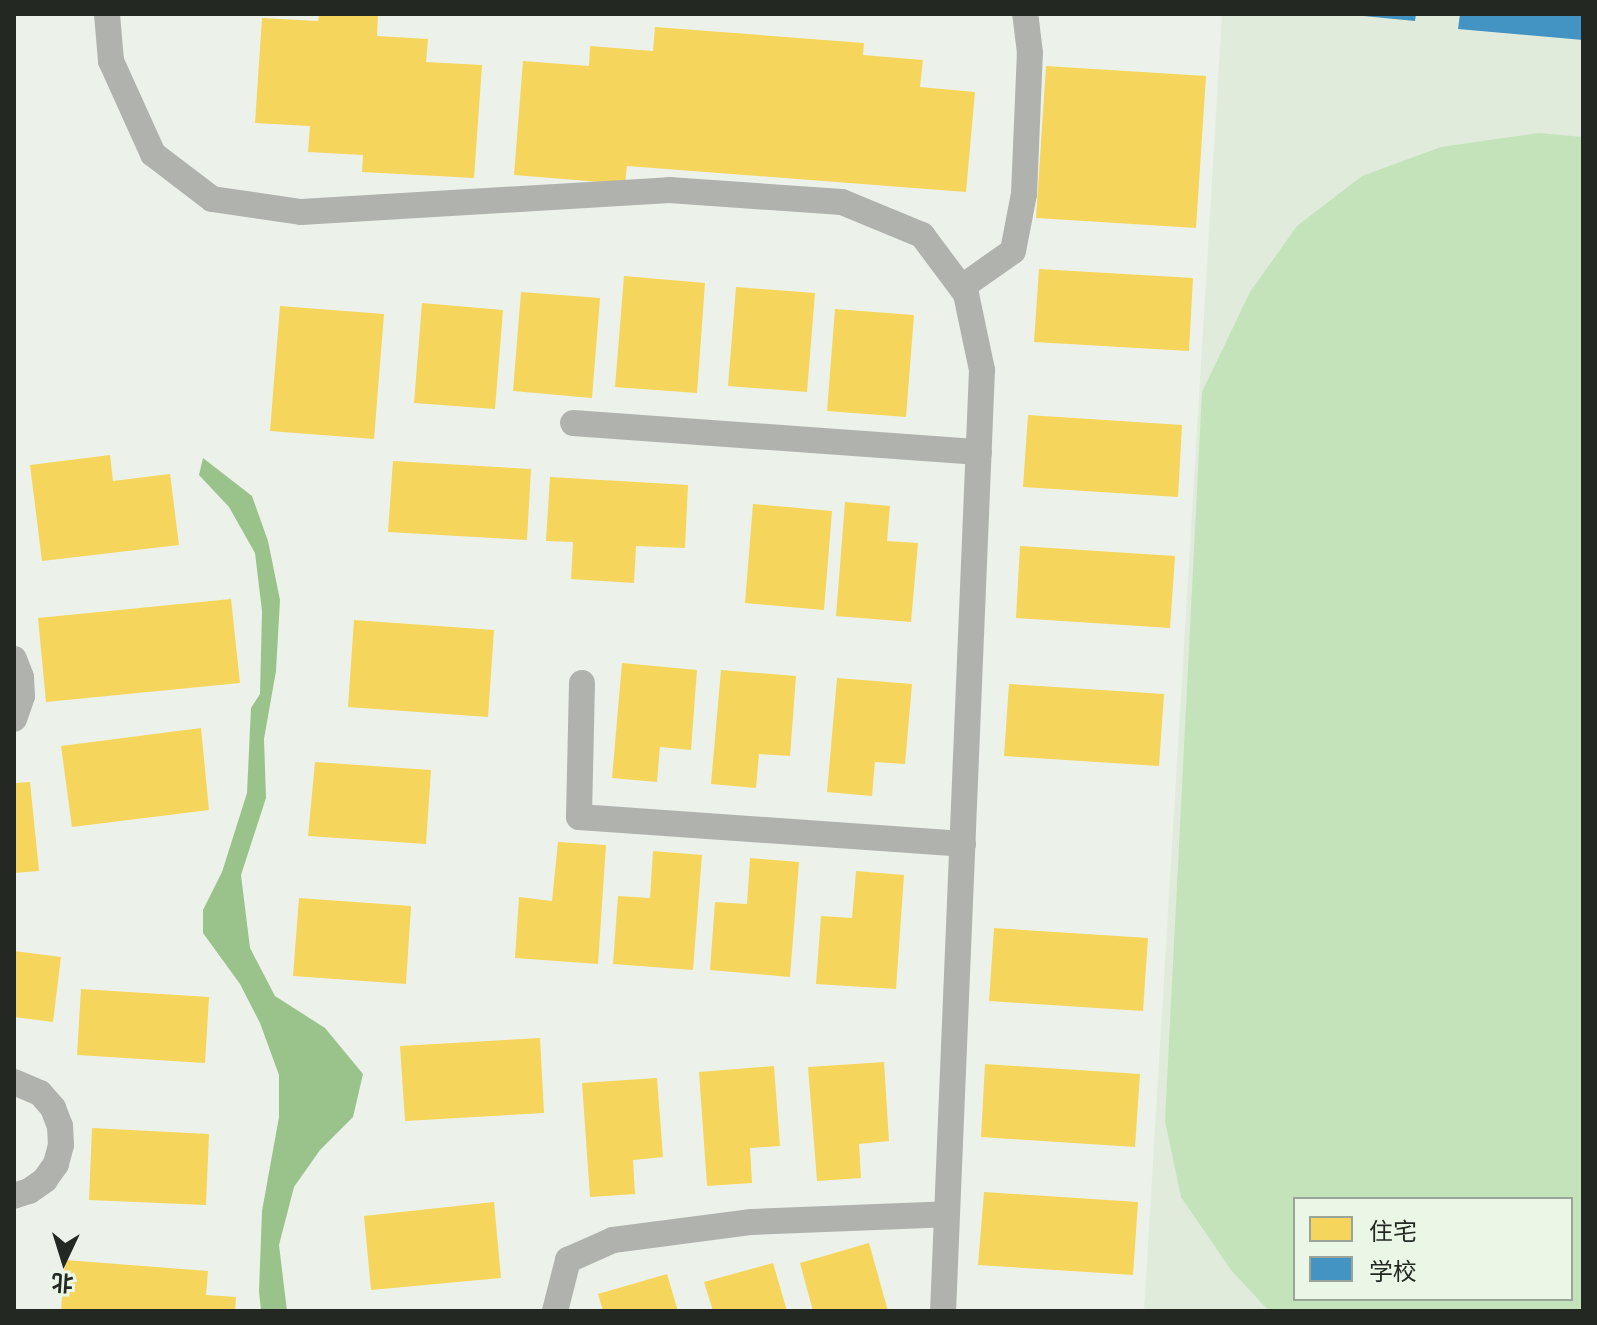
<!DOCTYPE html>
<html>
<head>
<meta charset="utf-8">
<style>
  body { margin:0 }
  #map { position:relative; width:1597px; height:1325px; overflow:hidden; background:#ecf2ea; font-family:Georgia,"Noto Sans SC",serif }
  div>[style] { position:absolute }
  .built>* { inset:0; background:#e0ebdc }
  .green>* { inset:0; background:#c4e3ba }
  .water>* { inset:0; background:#9ac38b }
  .homes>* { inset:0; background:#f6d55c }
  .schools>* { inset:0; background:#4393c3 }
  .service>* { height:26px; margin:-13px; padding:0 13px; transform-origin:13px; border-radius:13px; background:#b0b2ae }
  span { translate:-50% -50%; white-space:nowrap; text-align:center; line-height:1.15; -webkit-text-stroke:8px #eaf6e6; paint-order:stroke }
  .frame { position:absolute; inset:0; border:16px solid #232822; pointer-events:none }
  .legend { position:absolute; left:1293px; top:1197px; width:280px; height:104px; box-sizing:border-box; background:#eaf6e6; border:2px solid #9aa498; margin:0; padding:10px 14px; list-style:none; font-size:24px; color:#232822 }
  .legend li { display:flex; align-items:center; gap:16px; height:40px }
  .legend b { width:40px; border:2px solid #9aa498 }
  .north { position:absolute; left:24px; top:1221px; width:80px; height:80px; -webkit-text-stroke:6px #eaf6e6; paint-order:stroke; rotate:184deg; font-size:22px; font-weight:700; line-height:32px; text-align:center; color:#232822 }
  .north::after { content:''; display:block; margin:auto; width:28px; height:36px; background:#232822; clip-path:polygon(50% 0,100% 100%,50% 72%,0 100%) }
</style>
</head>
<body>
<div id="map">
  <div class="built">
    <i style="clip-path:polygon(evenodd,1222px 14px,1583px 14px,1583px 1311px,1144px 1311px,1222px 14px,1295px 1199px,1571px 1199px,1571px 1299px,1295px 1299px,1295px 1199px)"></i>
  </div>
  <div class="green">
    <i style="clip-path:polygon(evenodd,1539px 133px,1583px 137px,1583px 1311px,1269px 1311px,1231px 1270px,1181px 1197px,1165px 1121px,1202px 392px,1250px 292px,1297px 226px,1362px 176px,1441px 147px,1539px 133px,1295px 1199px,1571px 1199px,1571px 1299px,1295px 1299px,1295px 1199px)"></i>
  </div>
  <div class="water">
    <i style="clip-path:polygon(203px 458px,252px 496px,268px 541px,280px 600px,276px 671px,264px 739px,266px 798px,241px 875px,250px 948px,275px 996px,325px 1028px,363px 1074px,353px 1117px,320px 1150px,294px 1187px,279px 1245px,287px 1311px,261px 1311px,259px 1291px,262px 1211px,279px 1117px,279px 1075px,260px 1023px,240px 984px,203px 933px,203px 910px,222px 872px,247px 793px,251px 708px,260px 694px,262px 611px,255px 553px,229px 507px,199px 475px)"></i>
  </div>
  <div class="homes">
    <i style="clip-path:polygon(319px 14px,378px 14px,377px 36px,428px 39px,426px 62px,482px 65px,474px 178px,362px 172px,363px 155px,308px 152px,310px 126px,255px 123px,262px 18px,318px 21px)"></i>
    <i style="clip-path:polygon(655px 27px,864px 43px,863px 55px,923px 60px,920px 87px,975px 92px,966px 192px,627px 166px,625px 184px,514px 175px,523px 61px,589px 66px,590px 46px,653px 51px)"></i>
    <i style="clip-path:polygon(1046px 66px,1206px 76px,1196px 228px,1036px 218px)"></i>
    <i style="clip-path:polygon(1039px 269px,1193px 278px,1189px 351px,1034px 342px)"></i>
    <i style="clip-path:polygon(624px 276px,705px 283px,697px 393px,615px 387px)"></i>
    <i style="clip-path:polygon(736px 287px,815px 293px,807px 392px,728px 386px)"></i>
    <i style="clip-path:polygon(521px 292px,600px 298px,592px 398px,513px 391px)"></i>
    <i style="clip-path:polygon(422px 303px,503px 310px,495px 409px,414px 403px)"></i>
    <i style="clip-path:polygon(280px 306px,384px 314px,374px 439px,270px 431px)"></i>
    <i style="clip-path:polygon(835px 309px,914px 315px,906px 417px,827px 411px)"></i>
    <i style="clip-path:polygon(1028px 415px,1182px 425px,1178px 497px,1023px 487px)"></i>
    <i style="clip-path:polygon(110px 455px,113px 481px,170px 474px,179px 545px,42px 561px,30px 465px)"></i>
    <i style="clip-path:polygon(393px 461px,531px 469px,527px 540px,388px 532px)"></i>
    <i style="clip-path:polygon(550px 477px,688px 485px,685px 548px,636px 546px,634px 583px,571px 579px,573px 542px,546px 541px)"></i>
    <i style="clip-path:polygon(845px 502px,890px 506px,887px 541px,918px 543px,911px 622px,836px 616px)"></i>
    <i style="clip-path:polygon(753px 504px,832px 511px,824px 610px,745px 603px)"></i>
    <i style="clip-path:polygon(1020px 546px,1175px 556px,1170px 628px,1016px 618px)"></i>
    <i style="clip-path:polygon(231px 599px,240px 683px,46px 702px,38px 618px)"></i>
    <i style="clip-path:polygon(354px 620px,494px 630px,488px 717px,348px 707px)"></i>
    <i style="clip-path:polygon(622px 663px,697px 670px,691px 750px,660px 747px,657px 782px,612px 778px)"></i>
    <i style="clip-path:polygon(721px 670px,796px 676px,790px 756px,759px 754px,756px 788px,711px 784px)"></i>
    <i style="clip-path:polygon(837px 678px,912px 684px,905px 764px,875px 762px,872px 796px,827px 792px)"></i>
    <i style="clip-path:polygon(1009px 684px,1164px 694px,1159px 766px,1004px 756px)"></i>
    <i style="clip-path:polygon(201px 728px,209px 810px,72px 827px,61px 746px)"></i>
    <i style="clip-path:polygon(315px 762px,431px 770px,426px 844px,308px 836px)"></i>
    <i style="clip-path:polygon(30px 782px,39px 871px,14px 873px,14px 783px)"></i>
    <i style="clip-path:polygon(558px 842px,606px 845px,598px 964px,515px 958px,519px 897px,552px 901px)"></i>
    <i style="clip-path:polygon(653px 851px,702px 855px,693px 970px,613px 964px,618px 896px,650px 898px)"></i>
    <i style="clip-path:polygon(750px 858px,799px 862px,790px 977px,710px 970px,715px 902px,747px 904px)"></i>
    <i style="clip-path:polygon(856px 871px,904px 875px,896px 989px,816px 984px,821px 916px,852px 918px)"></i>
    <i style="clip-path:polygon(299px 898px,411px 906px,406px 984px,293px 976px)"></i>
    <i style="clip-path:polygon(994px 928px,1148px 938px,1143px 1011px,989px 1001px)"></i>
    <i style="clip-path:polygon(14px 951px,61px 957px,53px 1022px,14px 1017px)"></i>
    <i style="clip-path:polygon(81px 989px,209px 997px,205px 1063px,77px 1055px)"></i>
    <i style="clip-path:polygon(540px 1038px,544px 1113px,405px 1121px,400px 1046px)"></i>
    <i style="clip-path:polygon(884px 1062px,889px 1141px,859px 1144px,861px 1178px,817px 1181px,808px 1067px)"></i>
    <i style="clip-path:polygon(985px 1064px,1140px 1074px,1135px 1147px,981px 1137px)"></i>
    <i style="clip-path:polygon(774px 1066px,780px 1146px,750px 1148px,752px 1183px,707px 1186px,699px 1072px)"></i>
    <i style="clip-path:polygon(657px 1078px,663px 1157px,633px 1160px,635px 1194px,590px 1197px,582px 1083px)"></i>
    <i style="clip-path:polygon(92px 1128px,209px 1134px,206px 1205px,89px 1200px)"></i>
    <i style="clip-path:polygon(984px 1192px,1138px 1202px,1133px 1275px,978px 1265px)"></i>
    <i style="clip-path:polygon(494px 1202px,501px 1278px,371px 1290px,364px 1216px)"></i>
    <i style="clip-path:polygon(869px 1243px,888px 1311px,813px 1311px,800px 1263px)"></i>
    <i style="clip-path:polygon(65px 1260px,208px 1271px,206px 1295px,236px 1297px,235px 1311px,61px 1311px)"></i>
    <i style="clip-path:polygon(773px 1263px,787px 1311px,713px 1311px,704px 1282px)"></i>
    <i style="clip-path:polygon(667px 1274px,678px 1311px,603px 1311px,598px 1294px)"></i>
  </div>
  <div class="schools">
    <i style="clip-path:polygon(1343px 14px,1416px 14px,1415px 21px)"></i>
    <i style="clip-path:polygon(1460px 14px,1583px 14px,1583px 40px,1458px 29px)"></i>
  </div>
  <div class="service">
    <i style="left:107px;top:14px;width:47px;rotate:85.1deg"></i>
    <i style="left:111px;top:61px;width:102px;rotate:65.7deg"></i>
    <i style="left:153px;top:154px;width:74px;rotate:37.3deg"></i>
    <i style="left:212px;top:199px;width:90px;rotate:8.3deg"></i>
    <i style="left:301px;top:212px;width:369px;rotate:-3.4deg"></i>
    <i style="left:669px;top:190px;width:173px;rotate:4deg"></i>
    <i style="left:842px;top:202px;width:87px;rotate:22.4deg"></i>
    <i style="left:922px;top:235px;width:74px;rotate:53.3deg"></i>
    <i style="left:966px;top:294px;width:78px;rotate:78.1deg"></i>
    <i style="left:982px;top:370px;width:942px;rotate:92.37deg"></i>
    <i style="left:962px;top:287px;width:62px;rotate:-35.2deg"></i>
    <i style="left:1013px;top:251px;width:58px;rotate:-79.1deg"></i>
    <i style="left:1024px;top:194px;width:141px;rotate:-87.6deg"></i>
    <i style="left:1030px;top:53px;width:39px;rotate:-97deg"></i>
    <i style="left:573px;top:423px;width:407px;rotate:4.1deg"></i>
    <i style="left:14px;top:659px;width:19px;rotate:69deg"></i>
    <i style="left:21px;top:677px;width:19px;rotate:87deg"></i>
    <i style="left:22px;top:696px;width:24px;rotate:109deg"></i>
    <i style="left:582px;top:683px;width:134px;rotate:91.3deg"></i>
    <i style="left:579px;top:817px;width:385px;rotate:4deg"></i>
    <i style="left:14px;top:1082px;width:28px;rotate:23deg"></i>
    <i style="left:40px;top:1093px;width:20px;rotate:49deg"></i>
    <i style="left:53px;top:1108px;width:19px;rotate:69deg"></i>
    <i style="left:60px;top:1126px;width:19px;rotate:87deg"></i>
    <i style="left:61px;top:1145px;width:20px;rotate:105deg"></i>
    <i style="left:56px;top:1164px;width:19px;rotate:125deg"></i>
    <i style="left:45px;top:1180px;width:19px;rotate:145deg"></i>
    <i style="left:29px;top:1191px;width:16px;rotate:162deg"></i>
    <i style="left:555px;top:1311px;width:53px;rotate:-75.7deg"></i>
    <i style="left:568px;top:1260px;width:49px;rotate:-24deg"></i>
    <i style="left:613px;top:1240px;width:140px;rotate:-7.4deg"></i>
    <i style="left:752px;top:1222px;width:195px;rotate:-2.3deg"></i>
  </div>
  <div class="frame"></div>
  <ul class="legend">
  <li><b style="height:22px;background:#f6d55c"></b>住宅</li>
  <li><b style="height:22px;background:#4393c3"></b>学校</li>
  </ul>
  <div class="north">北</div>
</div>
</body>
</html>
